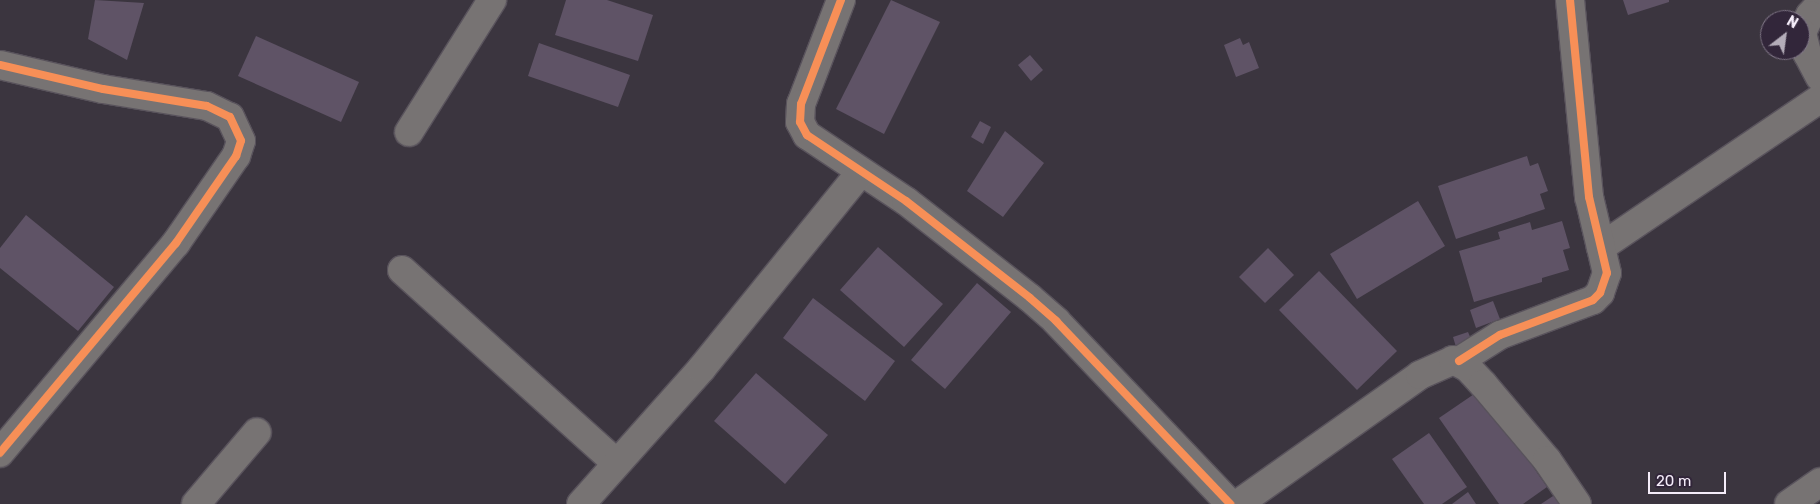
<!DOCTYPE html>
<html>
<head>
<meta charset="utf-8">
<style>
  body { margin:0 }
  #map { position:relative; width:1820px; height:504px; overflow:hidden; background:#3b353f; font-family:Rubik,sans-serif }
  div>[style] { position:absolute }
  .building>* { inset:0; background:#5f5366 }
  .roads { filter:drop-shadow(1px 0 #59535c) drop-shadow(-1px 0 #59535c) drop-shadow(0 1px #59535c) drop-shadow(0 -1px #59535c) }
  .street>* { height:28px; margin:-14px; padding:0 14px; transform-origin:14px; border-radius:14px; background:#777373 }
  .cycleway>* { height:8px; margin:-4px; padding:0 4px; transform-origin:4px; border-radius:4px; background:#f78f57 }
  span { translate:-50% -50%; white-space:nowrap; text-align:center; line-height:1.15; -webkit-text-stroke:4px #32263a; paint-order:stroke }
  .north { position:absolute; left:1760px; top:10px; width:50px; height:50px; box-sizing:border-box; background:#32263a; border:1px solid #807687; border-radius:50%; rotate:30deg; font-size:14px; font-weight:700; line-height:20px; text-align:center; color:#f5edfa }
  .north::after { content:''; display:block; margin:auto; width:18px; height:22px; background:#b4adb9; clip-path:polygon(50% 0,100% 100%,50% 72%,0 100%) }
  .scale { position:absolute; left:1648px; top:472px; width:78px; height:22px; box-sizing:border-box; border:2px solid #f5edfa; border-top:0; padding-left:6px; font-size:15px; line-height:18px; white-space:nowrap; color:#f5edfa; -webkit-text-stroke:4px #32263a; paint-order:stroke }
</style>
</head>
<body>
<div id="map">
  <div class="building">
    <i style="clip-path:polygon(95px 0,144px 3px,127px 60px,88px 39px)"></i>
    <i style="clip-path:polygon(566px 0,607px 0,653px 15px,638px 61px,555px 35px)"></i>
    <i style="clip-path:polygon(891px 0,940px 22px,884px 134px,836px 109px)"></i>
    <i style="clip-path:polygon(1623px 0,1669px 0,1669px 2px,1628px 15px)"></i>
    <i style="clip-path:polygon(256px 36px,359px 82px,341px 122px,238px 76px)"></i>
    <i style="clip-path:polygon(1240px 38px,1243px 45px,1249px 42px,1259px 68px,1236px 77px,1224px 45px)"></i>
    <i style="clip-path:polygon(539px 43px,630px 75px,618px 107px,528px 76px)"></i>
    <i style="clip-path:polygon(1030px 55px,1043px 70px,1031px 81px,1018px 65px)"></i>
    <i style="clip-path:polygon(980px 121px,991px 127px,983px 144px,971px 137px)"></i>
    <i style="clip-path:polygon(1005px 131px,1044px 163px,1003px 217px,967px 191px)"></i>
    <i style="clip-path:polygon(1527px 156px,1530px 166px,1538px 163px,1548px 191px,1540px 194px,1545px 209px,1456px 239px,1438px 186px)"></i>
    <i style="clip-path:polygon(1418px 201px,1445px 246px,1357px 299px,1330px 254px)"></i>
    <i style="clip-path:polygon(26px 215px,114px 287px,78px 331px,0 268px,0 248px)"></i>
    <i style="clip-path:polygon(1562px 221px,1570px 248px,1563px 250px,1569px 270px,1542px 278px,1542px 282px,1474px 302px,1459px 251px,1500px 239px,1498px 232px,1530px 222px,1532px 230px)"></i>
    <i style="clip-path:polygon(878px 247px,943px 304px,904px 347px,840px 290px)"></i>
    <i style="clip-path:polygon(1268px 248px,1294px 275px,1265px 303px,1239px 277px)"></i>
    <i style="clip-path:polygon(1319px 271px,1397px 351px,1357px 390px,1279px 310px)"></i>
    <i style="clip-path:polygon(977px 283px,1011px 312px,945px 389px,911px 360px)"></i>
    <i style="clip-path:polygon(813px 298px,895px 361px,865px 401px,783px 338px)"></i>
    <i style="clip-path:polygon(1493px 301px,1500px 319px,1476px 328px,1470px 310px)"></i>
    <i style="clip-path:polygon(1468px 332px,1472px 341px,1456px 347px,1453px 337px)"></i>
    <i style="clip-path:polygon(756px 373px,828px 435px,785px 484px,714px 421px)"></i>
    <i style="clip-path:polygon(1480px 390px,1547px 487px,1523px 504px,1499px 504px,1439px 418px)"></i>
    <i style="clip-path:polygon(1429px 433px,1467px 487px,1442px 504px,1424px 504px,1392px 459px)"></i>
    <i style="clip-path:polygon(1562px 490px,1572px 504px,1541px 504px)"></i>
    <i style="clip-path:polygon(1468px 492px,1476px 504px,1452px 504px)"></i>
  </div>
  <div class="roads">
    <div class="street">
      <i style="left:841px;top:0;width:111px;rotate:111deg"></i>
      <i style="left:801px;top:104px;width:18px;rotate:93deg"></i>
      <i style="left:800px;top:122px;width:15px;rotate:62deg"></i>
      <i style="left:807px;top:135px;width:119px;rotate:33.7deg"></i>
      <i style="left:906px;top:201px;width:157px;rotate:38deg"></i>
      <i style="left:1030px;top:298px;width:35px;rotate:41deg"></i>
      <i style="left:1056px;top:321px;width:253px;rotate:46.4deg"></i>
      <i style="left:1820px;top:4px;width:15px;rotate:132deg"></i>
      <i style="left:1810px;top:15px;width:20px;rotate:114deg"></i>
      <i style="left:1802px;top:33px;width:21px;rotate:76deg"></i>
      <i style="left:1807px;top:53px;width:27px;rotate:62deg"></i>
      <i style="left:0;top:65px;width:106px;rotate:13.1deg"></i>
      <i style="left:103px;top:89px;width:105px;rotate:9.3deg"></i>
      <i style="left:207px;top:106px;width:25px;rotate:26deg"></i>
      <i style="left:230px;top:117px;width:26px;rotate:65deg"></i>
      <i style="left:241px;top:141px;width:16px;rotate:108deg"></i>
      <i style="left:236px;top:156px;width:106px;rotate:124.6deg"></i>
      <i style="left:176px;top:243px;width:274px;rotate:130deg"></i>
      <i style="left:409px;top:132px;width:156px;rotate:-57.8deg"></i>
      <i style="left:1601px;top:247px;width:264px;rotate:-34.1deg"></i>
      <i style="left:402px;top:270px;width:288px;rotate:42deg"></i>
      <i style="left:1459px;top:361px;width:49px;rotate:-32.4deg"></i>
      <i style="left:1500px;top:335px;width:99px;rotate:-20.6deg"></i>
      <i style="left:1593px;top:300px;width:10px;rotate:-45deg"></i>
      <i style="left:1600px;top:293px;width:21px;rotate:-71deg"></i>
      <i style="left:1607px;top:273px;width:78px;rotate:-103.3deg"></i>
      <i style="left:1589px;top:197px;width:198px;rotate:-95.5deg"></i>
      <i style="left:196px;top:504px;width:94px;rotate:-49.7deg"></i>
      <i style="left:581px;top:504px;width:182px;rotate:-48.3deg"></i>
      <i style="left:702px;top:368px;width:252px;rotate:-51deg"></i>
      <i style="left:1238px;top:504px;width:223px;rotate:-35.3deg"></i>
      <i style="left:1420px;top:375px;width:36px;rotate:-24deg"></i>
      <i style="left:1453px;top:360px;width:17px;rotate:28deg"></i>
      <i style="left:1468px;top:368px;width:22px;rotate:47deg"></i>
      <i style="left:1483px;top:384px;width:99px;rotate:49.9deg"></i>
      <i style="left:1547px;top:460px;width:53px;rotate:55.7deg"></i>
      <i style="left:1789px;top:504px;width:38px;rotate:-35deg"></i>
    </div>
  </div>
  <div class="cycleway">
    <i style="left:841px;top:0;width:111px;rotate:111deg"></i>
    <i style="left:801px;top:104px;width:18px;rotate:93deg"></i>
    <i style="left:800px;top:122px;width:15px;rotate:62deg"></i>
    <i style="left:807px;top:135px;width:119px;rotate:33.7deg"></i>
    <i style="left:906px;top:201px;width:157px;rotate:38deg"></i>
    <i style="left:1030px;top:298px;width:35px;rotate:41deg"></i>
    <i style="left:1056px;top:321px;width:253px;rotate:46.4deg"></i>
    <i style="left:0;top:65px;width:106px;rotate:13.1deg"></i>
    <i style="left:103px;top:89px;width:105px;rotate:9.3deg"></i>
    <i style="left:207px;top:106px;width:25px;rotate:26deg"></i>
    <i style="left:230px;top:117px;width:26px;rotate:65deg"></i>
    <i style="left:241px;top:141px;width:16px;rotate:108deg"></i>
    <i style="left:236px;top:156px;width:106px;rotate:124.6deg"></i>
    <i style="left:176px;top:243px;width:274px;rotate:130deg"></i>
    <i style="left:1459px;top:361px;width:49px;rotate:-32.4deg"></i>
    <i style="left:1500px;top:335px;width:99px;rotate:-20.6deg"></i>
    <i style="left:1593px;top:300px;width:10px;rotate:-45deg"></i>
    <i style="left:1600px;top:293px;width:21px;rotate:-71deg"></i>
    <i style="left:1607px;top:273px;width:78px;rotate:-103.3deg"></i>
    <i style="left:1589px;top:197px;width:198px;rotate:-95.5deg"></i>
  </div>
  <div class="north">N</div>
  <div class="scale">20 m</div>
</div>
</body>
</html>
